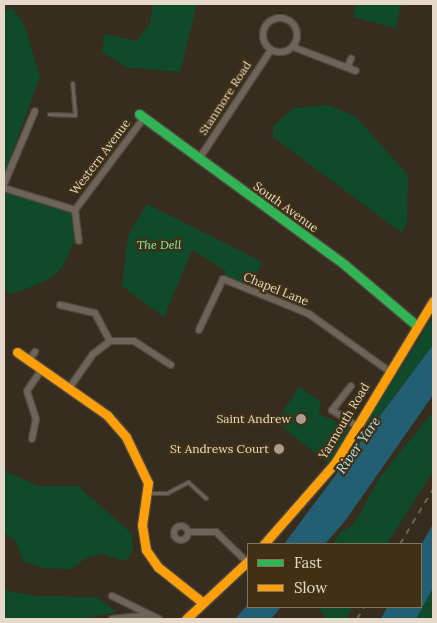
<!DOCTYPE html>
<html>
<head>
<meta charset="utf-8">
<style>
  body { margin:0 }
  #map { position:relative; width:437px; height:623px; overflow:hidden; background:#362d1e; font-family:Lora,serif }
  div>[style] { position:absolute }
  .green>* { inset:0; background:#0f4b2b }
  .water>* { inset:0; background:#235f73 }
  .roads { filter:drop-shadow(1px 0 #51493d) drop-shadow(-1px 0 #51493d) drop-shadow(0 1px #51493d) drop-shadow(0 -1px #51493d) }
  .lane>* { height:3px; margin:-1.5px; padding:0 1.5px; transform-origin:1.5px; border-radius:1.5px; background:#6d655a }
  .street>* { height:6px; margin:-3px; padding:0 3px; transform-origin:3px; border-radius:3px; background:#6d655a }
  .street>.ring { margin:-3px; padding:0; box-sizing:content-box; background:none; border:6px solid #6d655a; border-radius:50% }
  .fast>* { height:9px; margin:-4.5px; padding:0 4.5px; transform-origin:4.5px; border-radius:4.5px; background:#30b455 }
  .slow>* { height:9px; margin:-4.5px; padding:0 4.5px; transform-origin:4.5px; border-radius:4.5px; background:#ff9f0a }
  .rail>* { height:2px; margin-top:-1px; transform-origin:0; background:repeating-linear-gradient(90deg,#6b6358 0 6px,transparent 0 12px) }
  .dots>* { width:14px; height:14px; translate:-50% -50%; box-sizing:border-box; border:2px solid #413014; border-radius:50% }
  span { translate:-50% -50%; white-space:nowrap; text-align:center; line-height:1.15; -webkit-text-stroke:4.5px #413014; paint-order:stroke }
  .street-label { font-size:12px; color:#e5daca }
  .park-label { font-size:12px; color:#7bf9ae; font-style:italic }
  .poi-label { font-size:12px; color:#e5daca }
  .right { translate:-100% -50%; text-align:right }
  .water-label { font-size:14px; color:#aee4f9; font-style:italic }
  .frame { position:absolute; inset:0; border:5px solid #e5daca; pointer-events:none }
  .legend { position:absolute; left:247px; top:543px; width:175px; height:65px; box-sizing:border-box; background:#413014; border:1px solid #83745d; margin:0; padding:6px 9px; list-style:none; font-size:15px; color:#e5daca }
  .legend li { display:flex; align-items:center; gap:10px; height:25px }
  .legend b { width:25px; border:1px solid #83745d }
</style>
</head>
<body>
<div id="map">
  <div class="green">
    <i style="clip-path:polygon(153px 4px,197px 4px,180px 72px,126px 67px,102px 52px,105px 34px,137px 41px,150px 23px)"></i>
    <i style="clip-path:polygon(356px 4px,401px 4px,396px 28px,353px 17px)"></i>
    <i style="clip-path:polygon(12px 8px,24px 24px,40px 77px,4px 175px,4px 12px)"></i>
    <i style="clip-path:polygon(327px 105px,355px 116px,408px 175px,407px 222px,402px 233px,273px 137px,273px 126px,294px 108px)"></i>
    <i style="clip-path:polygon(4px 190px,75px 215px,76px 237px,62px 268px,50px 279px,10px 295px,4px 286px)"></i>
    <i style="clip-path:polygon(147px 204px,262px 262px,249px 289px,223px 277px,226px 271px,192px 250px,164px 317px,122px 286px,128px 236px)"></i>
    <i style="clip-path:polygon(433px 317px,433px 345px,344px 463px,341px 462px)"></i>
    <i style="clip-path:polygon(299px 387px,320px 401px,319px 414px,351px 429px,328px 463px,276px 422px)"></i>
    <i style="clip-path:polygon(433px 412px,433px 471px,387px 544px,333px 544px,340px 533px,354px 524px,380px 477px)"></i>
    <i style="clip-path:polygon(4px 471px,38px 486px,78px 486px,132px 534px,133px 551px,125px 561px,103px 554px,86px 558px,71px 569px,44px 568px,23px 561px,16px 542px,4px 532px)"></i>
    <i style="clip-path:polygon(433px 588px,433px 619px,416px 619px,428px 597px)"></i>
    <i style="clip-path:polygon(4px 590px,35px 596px,96px 597px,117px 612px,80px 619px,4px 619px)"></i>
    <i style="clip-path:polygon(318px 607px,352px 607px,346px 619px,327px 619px)"></i>
  </div>
  <div class="water">
    <i style="clip-path:polygon(433px 345px,433px 395px,345px 521px,325px 544px,284px 544px)"></i>
    <i style="clip-path:polygon(433px 524px,433px 588px,416px 619px,381px 619px,387px 607px,421px 607px,421px 545px)"></i>
    <i style="clip-path:polygon(248px 604px,248px 607px,281px 607px,271px 619px,235px 619px)"></i>
  </div>
  <div class="roads">
    <div class="lane">
      <i style="left:49px;top:114px;width:26px;rotate:2deg"></i>
      <i style="left:75px;top:115px;width:32px;rotate:-95deg"></i>
      <i style="left:149px;top:493px;width:18px"></i>
      <i style="left:167px;top:493px;width:24px;rotate:-28deg"></i>
      <i style="left:188px;top:482px;width:24px;rotate:42deg"></i>
    </div>
    <div class="street">
      <i class="ring" style="left:263px;top:18px;width:28px;height:28px"></i>
      <i style="left:293px;top:47px;width:67px;rotate:20.9deg"></i>
      <i style="left:348px;top:66px;width:8px;rotate:-67deg"></i>
      <i style="left:199px;top:159px;width:131px;rotate:-56.6deg"></i>
      <i style="left:4px;top:184px;width:79px;rotate:-67deg"></i>
      <i style="left:4px;top:188px;width:74px;rotate:17.2deg"></i>
      <i style="left:75px;top:210px;width:31px;rotate:83deg"></i>
      <i style="left:75px;top:210px;width:114px;rotate:-53.2deg"></i>
      <i style="left:60px;top:305px;width:36px;rotate:13deg"></i>
      <i style="left:95px;top:313px;width:32px;rotate:62deg"></i>
      <i style="left:199px;top:330px;width:56px;rotate:-64.8deg"></i>
      <i style="left:223px;top:279px;width:93px;rotate:22.1deg"></i>
      <i style="left:309px;top:314px;width:98px;rotate:35.5deg"></i>
      <i style="left:29px;top:360px;width:10px;rotate:-53deg"></i>
      <i style="left:351px;top:386px;width:31px;rotate:128deg"></i>
      <i style="left:332px;top:410px;width:30px;rotate:33deg"></i>
      <i style="left:70px;top:387px;width:40px;rotate:-55.1deg"></i>
      <i style="left:93px;top:354px;width:21px;rotate:-37deg"></i>
      <i style="left:110px;top:341px;width:24px"></i>
      <i style="left:134px;top:341px;width:44px;rotate:33deg"></i>
      <i style="left:32px;top:439px;width:20px;rotate:-79deg"></i>
      <i style="left:36px;top:419px;width:29px;rotate:-108deg"></i>
      <i style="left:27px;top:391px;width:27px;rotate:-56deg"></i>
      <i class="ring" style="left:174px;top:526px;width:8px;height:8px"></i>
      <i style="left:189px;top:532px;width:27px"></i>
      <i style="left:216px;top:532px;width:43px;rotate:44.1deg"></i>
      <i style="left:112px;top:596px;width:52px;rotate:26.1deg"></i>
      <i style="left:112px;top:619px;width:38px;rotate:-6deg"></i>
    </div>
    <div class="fast">
      <i style="left:139px;top:114px;width:255px;rotate:36.2deg"></i>
      <i style="left:345px;top:265px;width:93px;rotate:40.2deg"></i>
    </div>
    <div class="slow">
      <i style="left:17px;top:352px;width:110px;rotate:35deg"></i>
      <i style="left:107px;top:415px;width:29px;rotate:49deg"></i>
      <i style="left:126px;top:437px;width:51px;rotate:64.4deg"></i>
      <i style="left:148px;top:483px;width:42px;rotate:98.1deg"></i>
      <i style="left:142px;top:525px;width:25px;rotate:81deg"></i>
      <i style="left:146px;top:550px;width:21px;rotate:55deg"></i>
      <i style="left:158px;top:567px;width:56px;rotate:38.5deg"></i>
      <i style="left:264px;top:544px;width:108px;rotate:-48.8deg"></i>
      <i style="left:335px;top:463px;width:189px;rotate:-58.8deg"></i>
      <i style="left:186px;top:619px;width:85px;rotate:-43.1deg"></i>
    </div>
  </div>
  <div class="rail">
    <i style="left:400px;top:544px;width:64px;rotate:-59deg"></i>
    <i style="left:357px;top:619px;width:14px;rotate:-60deg"></i>
  </div>
  <div class="dots">
    <i style="left:301px;top:419px;background:#a89d8e"></i>
    <i style="left:279px;top:449px;background:#a89d8e"></i>
  </div>
  <div class="street-label">
    <span style="left:225px;top:98px;rotate:-57deg">Stanmore Road</span>
    <span style="left:100px;top:157px;rotate:-53deg">Western Avenue</span>
    <span style="left:286px;top:207px;rotate:36deg">South Avenue</span>
    <span style="left:276px;top:289px;rotate:22deg">Chapel Lane</span>
    <span style="left:344px;top:421px;rotate:-59deg">Yarmouth Road</span>
  </div>
  <div class="park-label">
    <span style="left:159px;top:245px">The Dell</span>
  </div>
  <div class="poi-label">
    <span class="right" style="left:291px;top:419px">Saint Andrew</span>
    <span class="right" style="left:269px;top:449px">St Andrews Court</span>
  </div>
  <div class="water-label">
    <span style="left:358px;top:445px;rotate:-55deg">River Yare</span>
  </div>
  <div class="frame"></div>
  <ul class="legend">
  <li><b style="height:6px;background:#30b455"></b>Fast</li>
  <li><b style="height:6px;background:#ff9f0a"></b>Slow</li>
  </ul>
</div>
</body>
</html>
